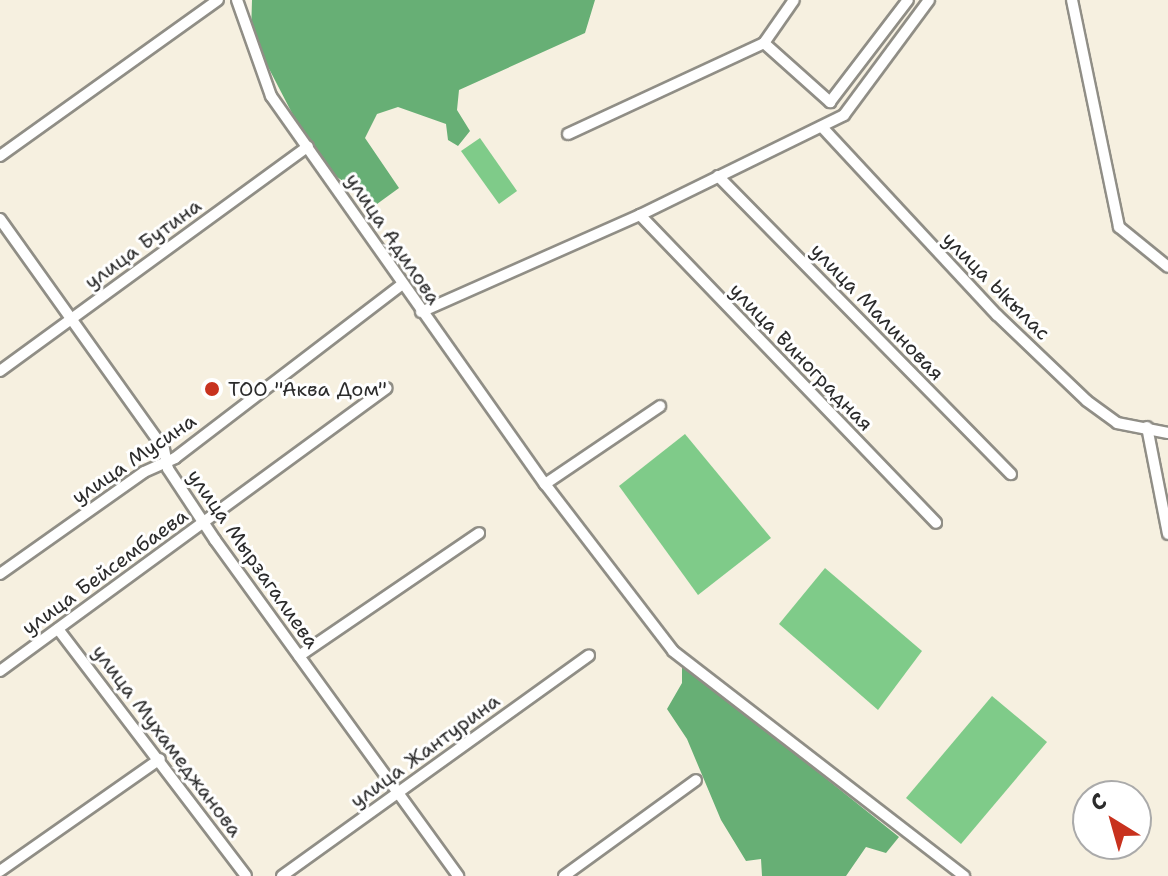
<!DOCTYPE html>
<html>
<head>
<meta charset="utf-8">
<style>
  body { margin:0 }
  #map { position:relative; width:1168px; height:876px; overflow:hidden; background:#f6f0e0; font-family:"Shantell Sans",sans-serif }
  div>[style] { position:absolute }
  .green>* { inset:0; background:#7fcb89 }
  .forest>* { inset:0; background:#67af75 }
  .roads { filter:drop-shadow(2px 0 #908e86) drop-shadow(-2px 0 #908e86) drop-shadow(0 2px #908e86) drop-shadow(0 -2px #908e86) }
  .street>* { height:10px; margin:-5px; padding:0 5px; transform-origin:5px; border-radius:5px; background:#fff }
  .dots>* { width:22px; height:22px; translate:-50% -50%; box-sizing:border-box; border:4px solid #fff; border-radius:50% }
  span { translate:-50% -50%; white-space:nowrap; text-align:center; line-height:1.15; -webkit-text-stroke:6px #fff; paint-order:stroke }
  .street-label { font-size:20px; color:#2b2b2b }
  .poi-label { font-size:20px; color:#2b2b2b }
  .left { translate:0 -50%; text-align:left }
  .north { position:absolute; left:1072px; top:780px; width:80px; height:80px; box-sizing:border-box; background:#fff; border:2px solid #aaa; border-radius:50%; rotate:323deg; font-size:22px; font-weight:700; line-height:32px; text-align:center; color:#2b2b2b }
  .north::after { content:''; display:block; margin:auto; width:28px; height:36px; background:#c8321e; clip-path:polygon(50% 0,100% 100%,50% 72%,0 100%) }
</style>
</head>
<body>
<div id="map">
  <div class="green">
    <i style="clip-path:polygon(480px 138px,517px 191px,499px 204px,461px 151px)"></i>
    <i style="clip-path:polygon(685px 434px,771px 538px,698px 595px,619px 486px)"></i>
    <i style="clip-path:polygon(825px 568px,922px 651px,878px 710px,779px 624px)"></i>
    <i style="clip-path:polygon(992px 696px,1047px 742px,961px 844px,906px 798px)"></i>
  </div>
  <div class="forest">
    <i style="clip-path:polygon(252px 0,595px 0,585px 33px,459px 90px,457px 110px,470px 131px,458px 146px,448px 140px,446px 124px,398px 107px,377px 114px,365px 138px,399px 188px,377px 204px,334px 175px,293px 115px,251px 34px)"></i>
    <i style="clip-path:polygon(682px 663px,899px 837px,886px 853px,866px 847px,846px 876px,762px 876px,761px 859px,746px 861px,721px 820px,687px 739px,667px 709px,682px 683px)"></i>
  </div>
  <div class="roads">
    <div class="street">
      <i style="left:237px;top:0;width:102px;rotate:70.5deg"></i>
      <i style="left:271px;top:96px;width:475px;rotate:54.8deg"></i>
      <i style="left:545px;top:484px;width:210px;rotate:52.5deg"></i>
      <i style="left:673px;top:651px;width:368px;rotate:37.7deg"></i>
      <i style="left:1072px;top:0;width:232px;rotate:78.3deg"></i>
      <i style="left:1119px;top:227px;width:63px;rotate:39.2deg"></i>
      <i style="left:764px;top:43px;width:89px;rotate:41.8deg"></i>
      <i style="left:830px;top:102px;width:128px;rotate:-52.6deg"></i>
      <i style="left:822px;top:127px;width:257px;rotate:47.1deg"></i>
      <i style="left:997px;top:315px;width:124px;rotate:43.7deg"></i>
      <i style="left:1087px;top:401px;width:37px;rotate:36deg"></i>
      <i style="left:1117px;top:423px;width:52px;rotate:11.1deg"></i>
      <i style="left:568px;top:134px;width:216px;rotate:-24.9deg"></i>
      <i style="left:764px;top:43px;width:52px;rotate:-55.1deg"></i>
      <i style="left:0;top:156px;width:268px;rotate:-35.6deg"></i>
      <i style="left:718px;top:176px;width:418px;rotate:45.5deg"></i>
      <i style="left:640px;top:215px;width:427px;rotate:46.1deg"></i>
      <i style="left:0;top:219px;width:282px;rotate:54.5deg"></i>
      <i style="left:164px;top:449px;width:20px;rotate:79deg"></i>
      <i style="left:168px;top:469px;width:85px;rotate:56.5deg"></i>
      <i style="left:215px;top:540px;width:415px;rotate:54.1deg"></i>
      <i style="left:421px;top:312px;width:240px;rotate:-23.9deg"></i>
      <i style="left:640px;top:215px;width:227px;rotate:-26.1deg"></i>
      <i style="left:844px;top:115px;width:143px;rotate:-53.5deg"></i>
      <i style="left:0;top:371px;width:381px;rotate:-36.1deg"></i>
      <i style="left:1147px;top:427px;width:109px;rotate:78.9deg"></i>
      <i style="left:545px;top:484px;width:139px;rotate:-34.1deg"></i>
      <i style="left:0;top:574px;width:176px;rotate:-35.3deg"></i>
      <i style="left:144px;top:472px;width:34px;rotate:-24deg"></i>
      <i style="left:175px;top:458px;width:285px;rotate:-37.4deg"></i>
      <i style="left:58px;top:629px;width:310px;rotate:52.7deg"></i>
      <i style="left:299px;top:656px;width:218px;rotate:-34.3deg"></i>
      <i style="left:0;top:671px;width:479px;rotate:-36.2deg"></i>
      <i style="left:0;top:871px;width:195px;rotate:-35deg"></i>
      <i style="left:282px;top:876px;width:378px;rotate:-35.7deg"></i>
      <i style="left:564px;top:876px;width:163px;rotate:-36deg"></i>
    </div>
  </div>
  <div class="dots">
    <i style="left:212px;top:389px;background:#c8321e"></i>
  </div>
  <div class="street-label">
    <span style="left:393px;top:239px;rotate:56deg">улица Адилова</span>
    <span style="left:143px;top:244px;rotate:-36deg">улица Бутина</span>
    <span style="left:996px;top:286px;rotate:45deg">улица Ыкылас</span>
    <span style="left:877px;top:312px;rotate:46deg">улица Малиновая</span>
    <span style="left:801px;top:357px;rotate:46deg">улица Виноградная</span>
    <span style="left:134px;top:459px;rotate:-34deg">улица Мусина</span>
    <span style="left:253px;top:559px;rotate:55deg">улица Мырзагалиева</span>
    <span style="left:105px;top:572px;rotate:-36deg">улица Бейсембаева</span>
    <span style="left:167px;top:741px;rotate:53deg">улица Мухамеджанова</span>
    <span style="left:425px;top:751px;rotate:-36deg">улица Жантурина</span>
  </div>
  <div class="poi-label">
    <span class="left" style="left:228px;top:389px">ТОО "Аква Дом"</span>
  </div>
  <div class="north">С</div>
</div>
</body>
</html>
